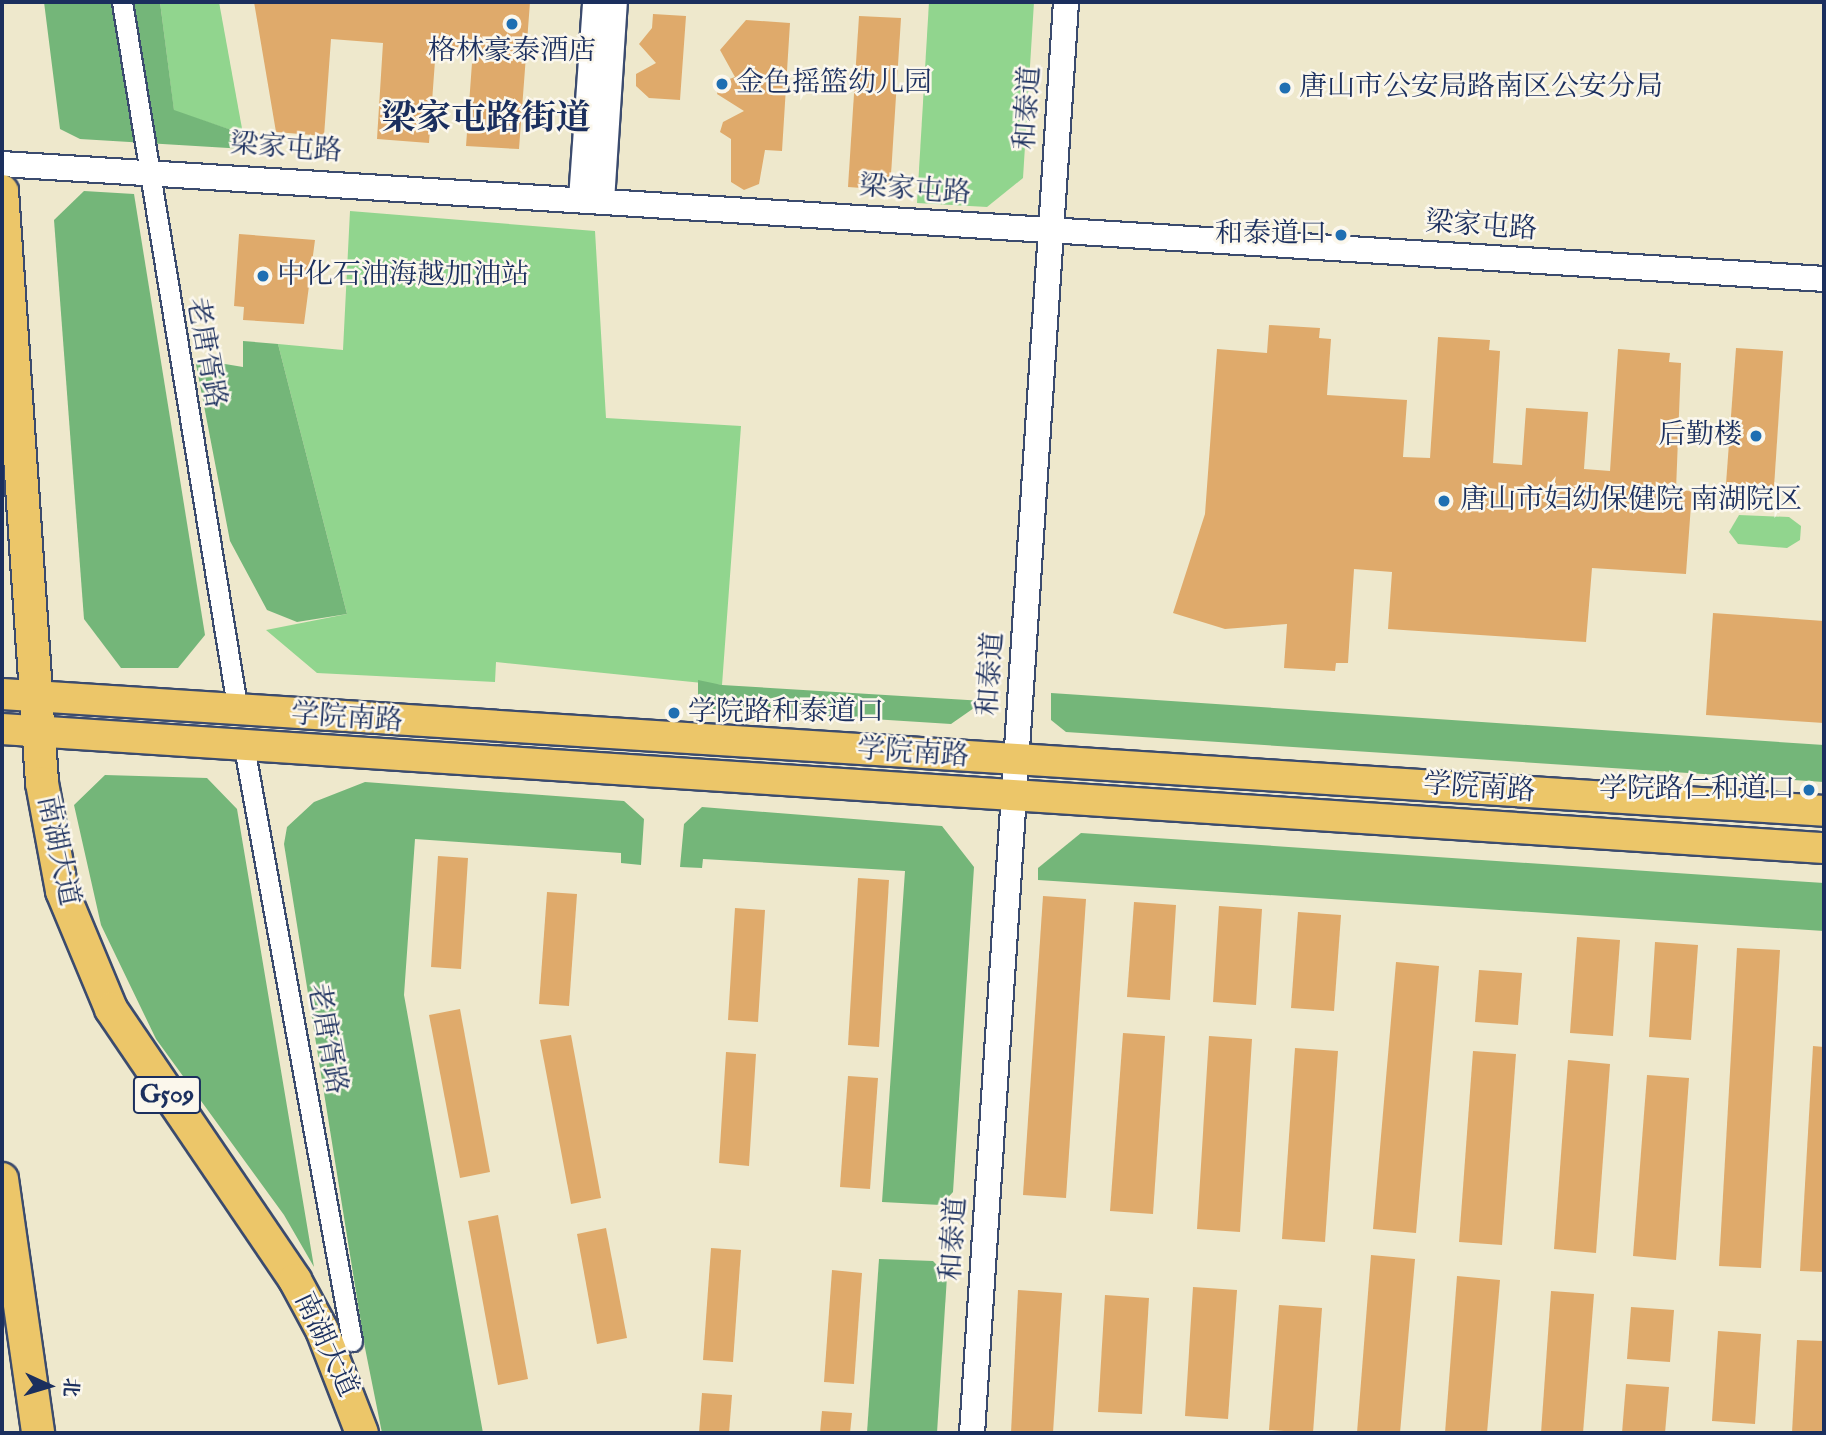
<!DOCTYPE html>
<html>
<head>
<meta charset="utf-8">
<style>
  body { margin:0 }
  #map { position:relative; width:1826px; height:1435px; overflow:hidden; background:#eee8cc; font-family:"IM FELL English","Noto Serif SC",serif }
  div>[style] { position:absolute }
  .green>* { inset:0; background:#91d58e }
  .forest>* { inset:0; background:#74b679 }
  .building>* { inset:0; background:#dfaa6b }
  .roads { filter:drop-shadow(2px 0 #3b4b6e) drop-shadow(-2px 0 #3b4b6e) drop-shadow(0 2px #3b4b6e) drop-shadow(0 -2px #3b4b6e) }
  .minor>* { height:19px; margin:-9.5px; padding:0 9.5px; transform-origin:9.5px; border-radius:9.5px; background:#fff }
  .tertiary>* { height:24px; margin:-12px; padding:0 12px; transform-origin:12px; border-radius:12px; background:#fff }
  .primary>* { height:30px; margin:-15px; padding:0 15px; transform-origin:15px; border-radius:15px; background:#ecc669 }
  .trunk>* { height:32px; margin:-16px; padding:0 16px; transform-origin:16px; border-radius:16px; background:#ecc669 }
  .dots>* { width:19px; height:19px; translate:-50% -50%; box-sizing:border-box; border:4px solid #fbf7ec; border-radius:50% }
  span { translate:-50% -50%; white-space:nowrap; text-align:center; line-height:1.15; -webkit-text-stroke:5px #fbf7ec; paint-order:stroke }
  .shield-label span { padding:2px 5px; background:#fbf7ec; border:2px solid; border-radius:5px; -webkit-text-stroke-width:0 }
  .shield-label { font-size:26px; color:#1b2f5e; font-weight:700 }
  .poi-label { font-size:28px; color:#1b2f5e }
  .left { translate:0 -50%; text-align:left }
  .right { translate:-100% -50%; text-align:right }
  .street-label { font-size:28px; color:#1b2f5e }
  .district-label { font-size:35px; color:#1b2f5e; font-weight:700 }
  .frame { position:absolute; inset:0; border:4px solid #1b2f5e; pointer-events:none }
  .north { position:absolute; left:14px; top:1351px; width:70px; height:70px; -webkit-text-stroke:5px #fbf7ec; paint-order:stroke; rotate:94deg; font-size:19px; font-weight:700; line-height:28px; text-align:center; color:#1b2f5e }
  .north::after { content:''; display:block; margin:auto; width:24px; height:32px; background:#1b2f5e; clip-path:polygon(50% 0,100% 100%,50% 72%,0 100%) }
</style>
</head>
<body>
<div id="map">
  <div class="green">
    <i style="clip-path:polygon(160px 2px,219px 2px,243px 134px,174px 111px)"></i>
    <i style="clip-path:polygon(929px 2px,1034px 2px,1023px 178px,987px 207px,917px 203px)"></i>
    <i style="clip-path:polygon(350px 211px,595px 231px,606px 418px,741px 426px,722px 685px,496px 662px,495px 682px,317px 673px,266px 630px,347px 614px,278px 344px,343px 350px)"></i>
    <i style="clip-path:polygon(1739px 515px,1789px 517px,1801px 526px,1800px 540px,1787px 548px,1738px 544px,1729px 532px)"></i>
  </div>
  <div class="forest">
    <i style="clip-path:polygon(44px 2px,160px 2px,174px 110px,243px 134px,245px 149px,80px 139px,60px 129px)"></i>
    <i style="clip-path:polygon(84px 191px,134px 194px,205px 635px,178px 668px,121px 668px,84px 619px,54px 220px)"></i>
    <i style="clip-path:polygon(243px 341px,278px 344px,347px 614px,297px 622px,267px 610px,230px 541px,195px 359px,243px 367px)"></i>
    <i style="clip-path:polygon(698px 680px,722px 685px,984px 701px,951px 724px,698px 708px)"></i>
    <i style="clip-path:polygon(1051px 693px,1824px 745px,1824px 782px,1066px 732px,1051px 720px)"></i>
    <i style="clip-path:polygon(105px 775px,207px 778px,237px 809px,314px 1267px,284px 1215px,156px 1039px,101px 925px,74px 805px)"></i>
    <i style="clip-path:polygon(365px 782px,624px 801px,644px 819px,641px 865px,621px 863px,621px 853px,415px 839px,404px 995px,483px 1433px,382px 1433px,365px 1348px,284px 844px,287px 827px,314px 802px)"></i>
    <i style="clip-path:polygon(702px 807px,942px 826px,974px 867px,953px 1192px,941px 1205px,882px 1202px,905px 871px,703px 859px,702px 868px,680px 867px,684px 824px)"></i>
    <i style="clip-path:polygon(1081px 833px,1824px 883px,1824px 931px,1038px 880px,1038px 868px)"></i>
    <i style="clip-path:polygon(879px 1259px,933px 1261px,947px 1276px,937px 1433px,867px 1433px)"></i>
  </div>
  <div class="building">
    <i style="clip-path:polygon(254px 2px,530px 2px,519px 149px,466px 146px,473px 49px,436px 47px,429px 143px,377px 139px,383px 43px,331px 39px,324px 136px,276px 132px)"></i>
    <i style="clip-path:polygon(653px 14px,686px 16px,680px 100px,649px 98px,636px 86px,636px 74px,656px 63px,639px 44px,652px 28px)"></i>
    <i style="clip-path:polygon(859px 16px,901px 18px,890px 190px,848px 187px)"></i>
    <i style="clip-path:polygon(746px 20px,790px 23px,782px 151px,765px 150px,759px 184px,744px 190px,731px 182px,731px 139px,720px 132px,723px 122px,744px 111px,717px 94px,721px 82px,735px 77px,720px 50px)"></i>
    <i style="clip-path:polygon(239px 234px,315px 240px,304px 324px,243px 320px,244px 307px,234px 306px)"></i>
    <i style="clip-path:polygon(1269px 325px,1320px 328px,1319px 338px,1331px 339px,1327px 395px,1407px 400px,1403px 457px,1430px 458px,1438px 337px,1490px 340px,1489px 350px,1500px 351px,1493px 463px,1522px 465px,1526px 408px,1588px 412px,1584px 469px,1610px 471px,1618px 349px,1670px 353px,1669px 362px,1681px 363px,1676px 490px,1692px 491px,1686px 574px,1592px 568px,1586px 642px,1388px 629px,1392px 572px,1354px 569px,1348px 663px,1336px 663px,1335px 671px,1284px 668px,1287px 624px,1225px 629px,1173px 613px,1205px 514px,1217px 349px,1267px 353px)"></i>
    <i style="clip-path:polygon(1736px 348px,1783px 351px,1774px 487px,1726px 484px)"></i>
    <i style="clip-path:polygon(1713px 613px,1824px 621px,1824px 723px,1706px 715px)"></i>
    <i style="clip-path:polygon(438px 856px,468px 858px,461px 969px,431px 967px)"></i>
    <i style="clip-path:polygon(858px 878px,889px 880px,879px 1047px,848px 1045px)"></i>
    <i style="clip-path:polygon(547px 892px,577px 894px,569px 1006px,539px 1004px)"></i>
    <i style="clip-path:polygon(1043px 896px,1086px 899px,1066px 1198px,1023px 1195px)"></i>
    <i style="clip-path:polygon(1134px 902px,1176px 905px,1170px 1000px,1127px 997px)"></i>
    <i style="clip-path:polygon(1219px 906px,1262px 909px,1256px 1005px,1213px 1002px)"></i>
    <i style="clip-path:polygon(735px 908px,765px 910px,758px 1022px,728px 1020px)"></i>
    <i style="clip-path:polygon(1298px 912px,1341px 915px,1334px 1011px,1291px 1008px)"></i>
    <i style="clip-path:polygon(1577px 937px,1620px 940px,1613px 1036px,1570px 1033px)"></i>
    <i style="clip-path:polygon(1655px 942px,1698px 945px,1691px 1040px,1649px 1037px)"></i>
    <i style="clip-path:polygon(1737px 948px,1780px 950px,1761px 1268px,1719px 1266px)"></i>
    <i style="clip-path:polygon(1396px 962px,1439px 966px,1416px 1233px,1373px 1229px)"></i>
    <i style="clip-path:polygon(1479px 970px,1522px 973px,1518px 1025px,1475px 1022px)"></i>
    <i style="clip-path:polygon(460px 1009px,490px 1172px,460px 1178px,429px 1015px)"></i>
    <i style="clip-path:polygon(1123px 1033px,1165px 1036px,1153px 1214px,1110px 1211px)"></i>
    <i style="clip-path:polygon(571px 1035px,601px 1198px,571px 1204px,540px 1040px)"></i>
    <i style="clip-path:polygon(1209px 1036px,1252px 1039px,1240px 1232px,1197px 1229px)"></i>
    <i style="clip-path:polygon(1813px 1046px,1824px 1047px,1824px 1272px,1800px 1271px)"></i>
    <i style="clip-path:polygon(1295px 1048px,1338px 1051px,1325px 1242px,1282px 1239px)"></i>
    <i style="clip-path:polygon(1473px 1051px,1516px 1054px,1502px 1245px,1459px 1242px)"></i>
    <i style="clip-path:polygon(726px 1052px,756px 1054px,749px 1166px,719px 1163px)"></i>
    <i style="clip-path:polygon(1568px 1060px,1610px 1064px,1596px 1253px,1554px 1249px)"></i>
    <i style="clip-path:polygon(1647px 1075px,1689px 1078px,1676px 1260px,1633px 1256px)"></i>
    <i style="clip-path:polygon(848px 1076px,878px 1078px,870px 1189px,840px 1187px)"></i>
    <i style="clip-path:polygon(498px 1215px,528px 1379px,498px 1385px,468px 1221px)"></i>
    <i style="clip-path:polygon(606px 1228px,627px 1338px,597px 1344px,577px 1234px)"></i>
    <i style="clip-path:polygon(711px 1248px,741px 1250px,733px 1362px,703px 1360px)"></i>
    <i style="clip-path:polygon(1371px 1255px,1415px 1259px,1400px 1433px,1357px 1433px)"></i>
    <i style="clip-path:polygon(832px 1270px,862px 1273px,854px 1384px,824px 1382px)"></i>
    <i style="clip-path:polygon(1457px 1276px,1500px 1280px,1487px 1433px,1445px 1433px)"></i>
    <i style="clip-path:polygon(1193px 1287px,1237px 1290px,1228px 1419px,1185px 1416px)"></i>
    <i style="clip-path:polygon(1018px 1290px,1062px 1293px,1053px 1433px,1011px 1433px)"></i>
    <i style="clip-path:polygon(1551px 1291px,1594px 1294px,1583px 1433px,1541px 1433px)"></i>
    <i style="clip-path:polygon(1105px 1295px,1149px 1298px,1142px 1414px,1098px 1412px)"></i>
    <i style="clip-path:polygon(1279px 1305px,1322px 1308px,1313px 1433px,1269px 1430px)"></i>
    <i style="clip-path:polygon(1631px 1307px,1674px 1310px,1670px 1362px,1627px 1359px)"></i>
    <i style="clip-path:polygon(1718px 1331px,1761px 1334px,1755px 1424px,1712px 1421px)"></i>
    <i style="clip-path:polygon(1797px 1340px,1824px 1341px,1824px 1433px,1792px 1433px)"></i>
    <i style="clip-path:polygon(1626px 1384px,1669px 1387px,1665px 1433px,1622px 1433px)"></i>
    <i style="clip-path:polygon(702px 1393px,732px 1395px,729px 1433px,699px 1433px)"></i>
    <i style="clip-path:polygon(822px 1411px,852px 1413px,850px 1433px,820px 1433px)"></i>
  </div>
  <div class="roads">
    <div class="minor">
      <i style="left:122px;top:2px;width:719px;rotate:80.72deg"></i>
      <i style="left:244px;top:747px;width:604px;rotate:79.7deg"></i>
    </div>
    <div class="tertiary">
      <i style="left:2px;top:164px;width:1826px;rotate:3.61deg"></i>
      <i style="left:581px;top:199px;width:197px;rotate:-85.9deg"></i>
      <i style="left:602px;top:201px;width:199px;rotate:-86.3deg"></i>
      <i style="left:972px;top:1433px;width:1434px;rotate:-86.24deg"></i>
    </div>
    <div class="primary">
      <i style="left:2px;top:694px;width:1826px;rotate:3.67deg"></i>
      <i style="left:2px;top:729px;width:1826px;rotate:3.74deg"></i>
    </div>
    <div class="trunk">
      <i style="left:2px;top:191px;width:593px;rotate:86.13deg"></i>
      <i style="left:42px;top:783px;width:110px;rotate:79.5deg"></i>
      <i style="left:62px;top:891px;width:128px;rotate:67.4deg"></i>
      <i style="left:111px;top:1009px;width:328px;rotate:55.8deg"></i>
      <i style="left:295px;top:1280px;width:57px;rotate:61.6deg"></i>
      <i style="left:322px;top:1330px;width:110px;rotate:68.8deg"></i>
      <i style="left:2px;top:1179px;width:257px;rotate:81.9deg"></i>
    </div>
  </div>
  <div class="dots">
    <i style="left:512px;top:24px;background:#1f6fb2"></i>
    <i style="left:722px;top:84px;background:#1f6fb2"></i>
    <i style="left:1285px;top:88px;background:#1f6fb2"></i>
    <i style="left:1341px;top:235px;background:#1f6fb2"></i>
    <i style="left:263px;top:276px;background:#1f6fb2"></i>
    <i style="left:1756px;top:436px;background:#1f6fb2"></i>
    <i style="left:1444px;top:501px;background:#1f6fb2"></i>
    <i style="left:674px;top:713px;background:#1f6fb2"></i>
    <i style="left:1809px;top:790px;background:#1f6fb2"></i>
  </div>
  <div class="shield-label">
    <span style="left:167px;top:1095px">G509</span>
  </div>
  <div class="poi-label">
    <span style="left:512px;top:52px">格林豪泰酒店</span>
    <span class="left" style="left:736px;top:84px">金色摇篮幼儿园</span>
    <span class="left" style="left:1299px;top:88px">唐山市公安局路南区公安分局</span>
    <span class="right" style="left:1327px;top:235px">和泰道口</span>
    <span class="left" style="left:277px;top:276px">中化石油海越加油站</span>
    <span class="right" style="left:1742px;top:436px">后勤楼</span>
    <span class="left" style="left:1460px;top:501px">唐山市妇幼保健院 南湖院区</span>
    <span class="left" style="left:688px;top:713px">学院路和泰道口</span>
    <span class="right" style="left:1795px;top:790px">学院路仁和道口</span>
  </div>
  <div class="street-label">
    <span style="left:1029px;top:108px;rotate:-86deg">和泰道</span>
    <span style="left:286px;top:149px;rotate:4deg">梁家屯路</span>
    <span style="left:915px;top:191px;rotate:4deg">梁家屯路</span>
    <span style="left:1481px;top:227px;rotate:4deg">梁家屯路</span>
    <span style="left:205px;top:353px;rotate:80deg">老唐胥路</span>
    <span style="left:992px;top:674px;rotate:-86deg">和泰道</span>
    <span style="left:347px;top:719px;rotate:4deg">学院南路</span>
    <span style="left:913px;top:754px;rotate:4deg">学院南路</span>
    <span style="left:1479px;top:789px;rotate:4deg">学院南路</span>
    <span style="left:57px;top:851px;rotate:78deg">南湖大道</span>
    <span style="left:326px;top:1039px;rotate:80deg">老唐胥路</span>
    <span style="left:955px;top:1239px;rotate:-86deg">和泰道</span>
    <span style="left:325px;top:1345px;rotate:65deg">南湖大道</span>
  </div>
  <div class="district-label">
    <span style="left:486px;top:120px">梁家屯路街道</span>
  </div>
  <div class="frame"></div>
  <div class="north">北</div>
</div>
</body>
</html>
